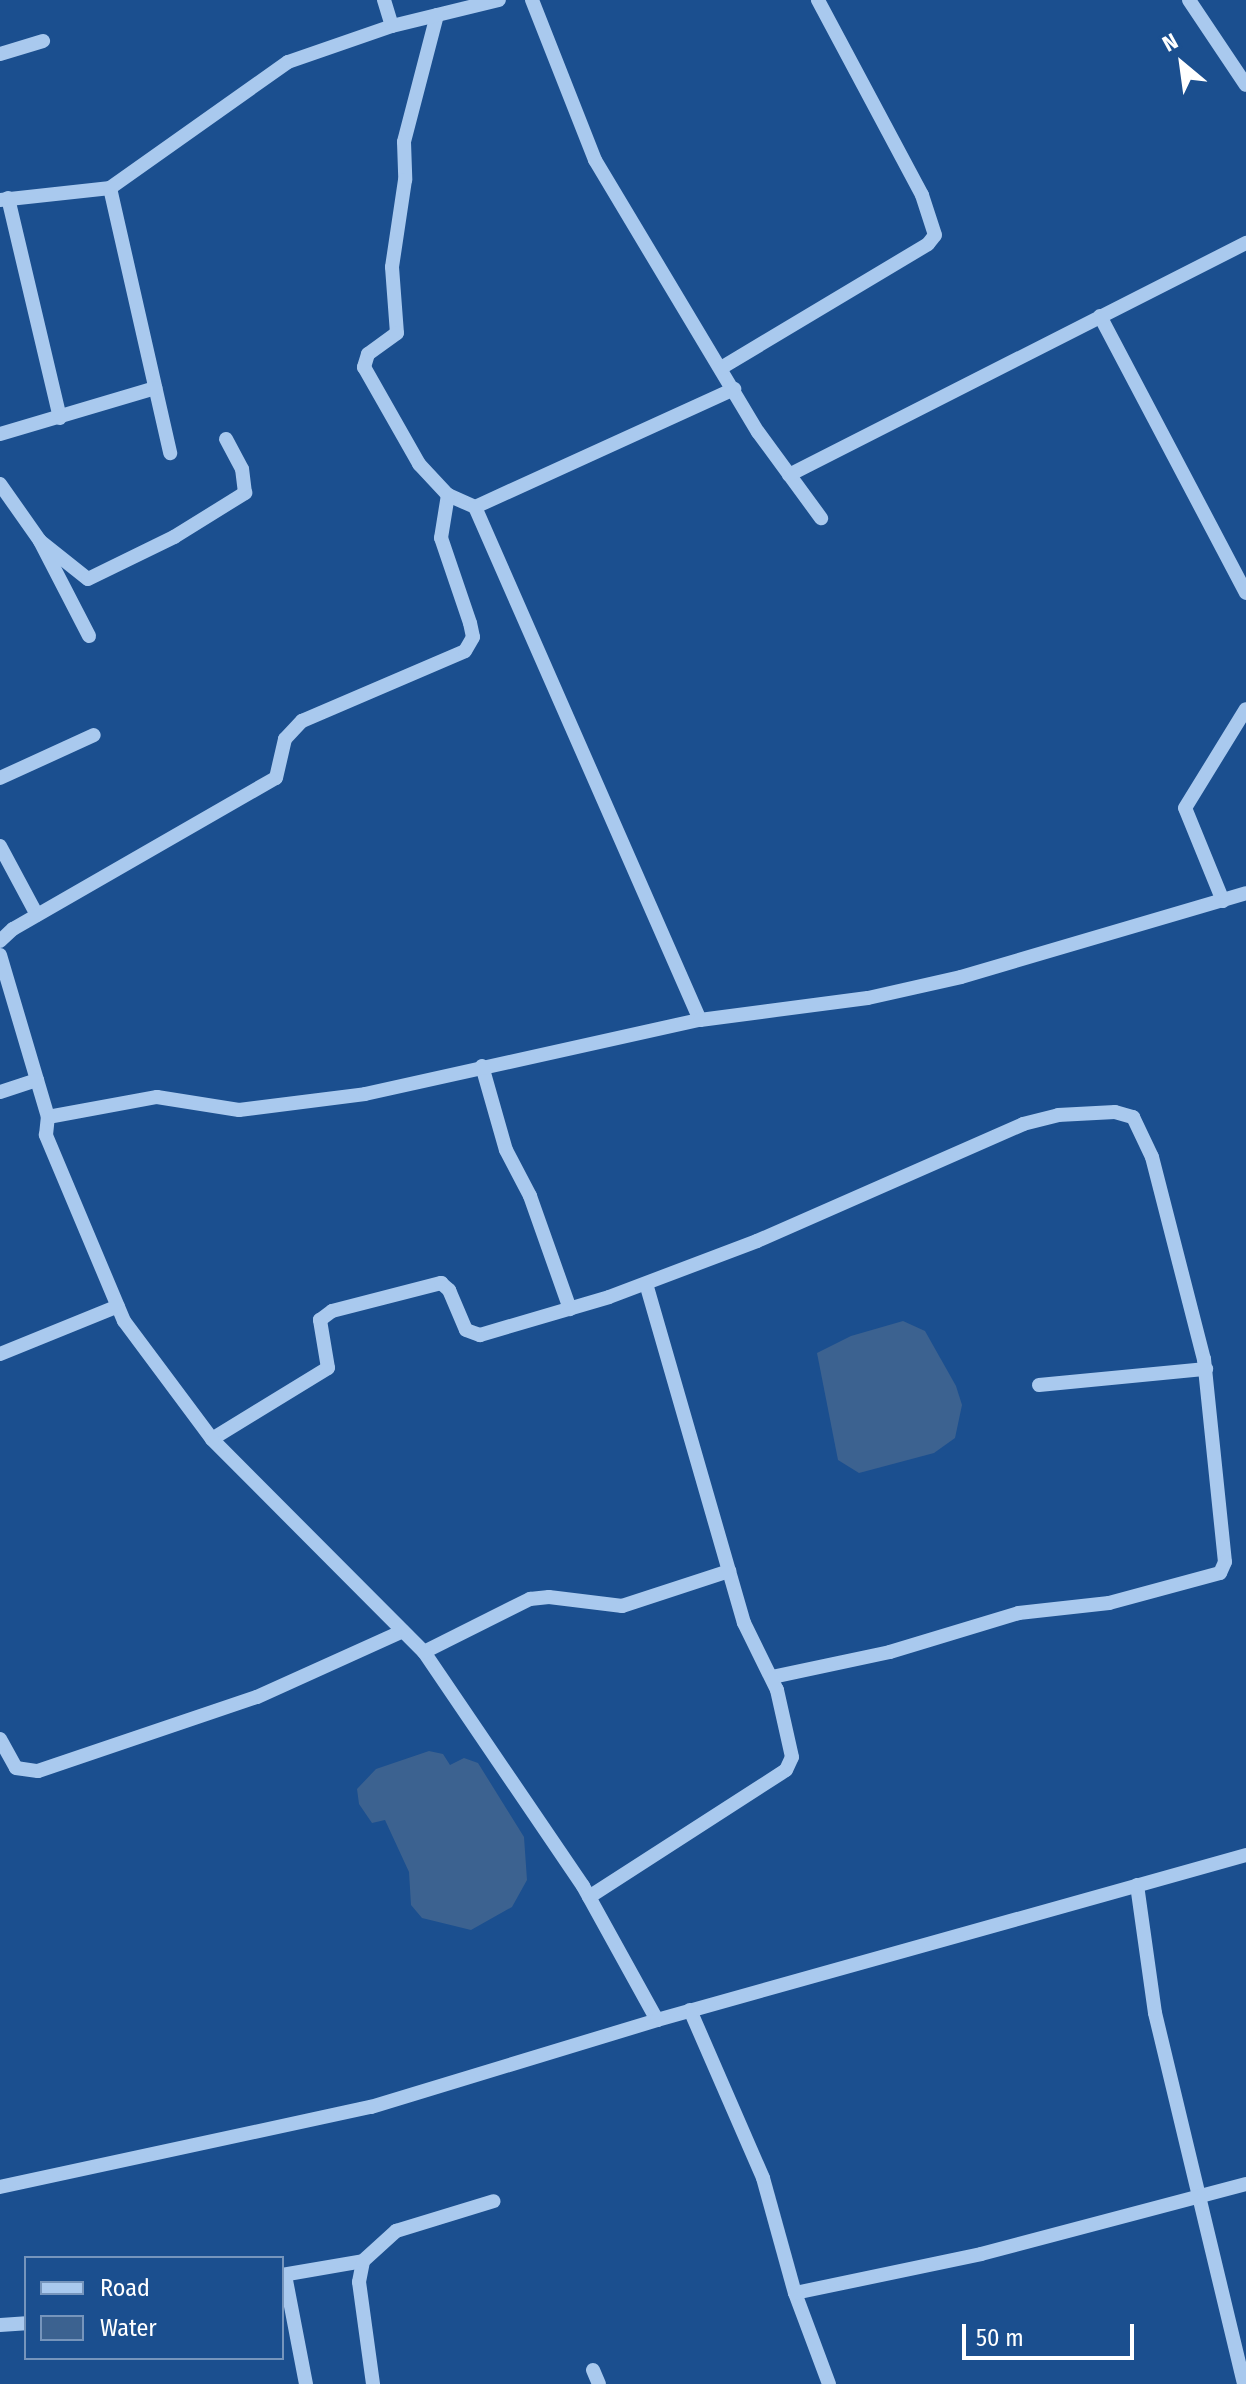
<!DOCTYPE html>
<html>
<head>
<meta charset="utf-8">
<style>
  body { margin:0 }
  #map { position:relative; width:1246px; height:2384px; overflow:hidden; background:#1b4f8f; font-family:"Fira Sans Condensed",sans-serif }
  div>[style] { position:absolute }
  .water>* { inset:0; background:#3c6290 }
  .minor>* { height:14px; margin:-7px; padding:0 7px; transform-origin:7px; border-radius:7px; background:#a9c9ee }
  span { translate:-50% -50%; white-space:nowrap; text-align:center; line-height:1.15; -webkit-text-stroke:7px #1b4f8f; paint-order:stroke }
  .legend { position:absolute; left:24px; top:2256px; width:260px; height:104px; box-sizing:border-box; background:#1b4f8f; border:2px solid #7695bc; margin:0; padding:10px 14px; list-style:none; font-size:24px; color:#fff }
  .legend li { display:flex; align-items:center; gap:16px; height:40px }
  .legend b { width:40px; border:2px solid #7695bc }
  .north { position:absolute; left:1142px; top:24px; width:80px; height:80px; -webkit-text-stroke:6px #1b4f8f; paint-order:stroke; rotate:331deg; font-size:22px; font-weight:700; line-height:32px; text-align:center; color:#fff }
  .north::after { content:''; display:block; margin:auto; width:28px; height:36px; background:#fff; clip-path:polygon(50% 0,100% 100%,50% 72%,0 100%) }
  .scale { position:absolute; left:962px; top:2324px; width:172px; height:36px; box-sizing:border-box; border:4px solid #fff; border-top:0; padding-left:10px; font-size:24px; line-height:28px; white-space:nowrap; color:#fff; -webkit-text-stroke:6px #1b4f8f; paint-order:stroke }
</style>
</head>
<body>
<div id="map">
  <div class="water">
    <i style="clip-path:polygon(903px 1321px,925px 1331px,956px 1386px,962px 1405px,955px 1438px,934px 1453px,859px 1473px,838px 1460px,817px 1353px,851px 1336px)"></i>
    <i style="clip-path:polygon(429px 1751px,443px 1754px,450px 1765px,464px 1758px,478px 1763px,524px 1837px,527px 1880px,512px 1907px,471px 1930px,422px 1918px,411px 1905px,409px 1872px,385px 1820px,372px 1823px,359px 1804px,357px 1789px,376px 1769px)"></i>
  </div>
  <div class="minor">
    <i style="left:384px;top:0;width:27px;rotate:73deg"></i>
    <i style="left:532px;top:0;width:172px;rotate:68.5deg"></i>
    <i style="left:595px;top:160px;width:317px;rotate:59.1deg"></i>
    <i style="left:758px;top:432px;width:107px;rotate:53.8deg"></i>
    <i style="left:1189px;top:0;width:102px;rotate:56.2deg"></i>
    <i style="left:437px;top:15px;width:131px;rotate:104.6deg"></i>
    <i style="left:404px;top:142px;width:38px;rotate:88deg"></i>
    <i style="left:405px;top:180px;width:88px;rotate:98.5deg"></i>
    <i style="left:392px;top:267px;width:66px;rotate:85.7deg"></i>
    <i style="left:397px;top:333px;width:36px;rotate:144deg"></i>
    <i style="left:368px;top:354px;width:14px;rotate:107deg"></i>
    <i style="left:364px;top:367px;width:112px;rotate:60.4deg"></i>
    <i style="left:419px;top:464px;width:42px;rotate:46.9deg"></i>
    <i style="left:448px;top:495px;width:30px;rotate:24deg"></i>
    <i style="left:0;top:54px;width:45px;rotate:-16.8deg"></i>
    <i style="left:110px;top:188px;width:272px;rotate:77.2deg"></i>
    <i style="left:8px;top:198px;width:226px;rotate:76.7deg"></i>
    <i style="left:0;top:200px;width:111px;rotate:-6.2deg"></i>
    <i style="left:110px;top:188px;width:218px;rotate:-35.3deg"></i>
    <i style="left:288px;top:62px;width:110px;rotate:-19.1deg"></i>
    <i style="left:392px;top:26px;width:110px;rotate:-13.7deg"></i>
    <i style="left:1100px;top:316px;width:313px;rotate:62.2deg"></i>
    <i style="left:721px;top:368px;width:241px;rotate:-30.9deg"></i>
    <i style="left:928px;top:244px;width:11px;rotate:-52deg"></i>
    <i style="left:935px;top:235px;width:42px;rotate:-108deg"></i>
    <i style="left:922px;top:195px;width:221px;rotate:-118.1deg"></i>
    <i style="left:0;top:434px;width:162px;rotate:-16.5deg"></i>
    <i style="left:789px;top:475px;width:513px;rotate:-26.92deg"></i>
    <i style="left:0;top:484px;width:70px;rotate:54.9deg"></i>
    <i style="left:40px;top:541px;width:107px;rotate:62.7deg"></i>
    <i style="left:40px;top:541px;width:61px;rotate:38.4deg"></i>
    <i style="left:88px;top:579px;width:96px;rotate:-26deg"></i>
    <i style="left:174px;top:537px;width:84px;rotate:-31.8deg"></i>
    <i style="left:245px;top:493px;width:24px;rotate:-97deg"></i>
    <i style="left:242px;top:469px;width:34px;rotate:-118deg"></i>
    <i style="left:0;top:778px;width:103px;rotate:-24.6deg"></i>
    <i style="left:0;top:846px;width:78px;rotate:61.8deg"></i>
    <i style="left:1223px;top:901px;width:100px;rotate:-112.2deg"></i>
    <i style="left:1185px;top:808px;width:116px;rotate:-58.4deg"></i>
    <i style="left:0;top:941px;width:18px;rotate:-43deg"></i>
    <i style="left:13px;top:929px;width:303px;rotate:-29.9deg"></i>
    <i style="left:276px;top:778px;width:40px;rotate:-77deg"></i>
    <i style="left:285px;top:739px;width:25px;rotate:-47deg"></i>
    <i style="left:302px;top:721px;width:177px;rotate:-23.2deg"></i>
    <i style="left:465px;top:651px;width:16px;rotate:-60deg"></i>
    <i style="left:473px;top:637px;width:14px;rotate:-102deg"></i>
    <i style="left:470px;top:623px;width:90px;rotate:-108.8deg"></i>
    <i style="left:441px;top:538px;width:44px;rotate:-80.8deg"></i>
    <i style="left:0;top:955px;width:169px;rotate:73.5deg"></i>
    <i style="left:700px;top:1020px;width:560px;rotate:-113.68deg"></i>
    <i style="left:475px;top:507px;width:285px;rotate:-24.5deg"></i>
    <i style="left:482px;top:1066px;width:87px;rotate:74.1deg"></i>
    <i style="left:506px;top:1150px;width:52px;rotate:62.4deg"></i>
    <i style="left:530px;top:1196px;width:120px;rotate:70.5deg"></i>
    <i style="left:0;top:1092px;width:39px;rotate:-18deg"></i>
    <i style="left:0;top:1354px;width:127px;rotate:-22.1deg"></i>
    <i style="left:1039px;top:1385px;width:168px;rotate:-5.5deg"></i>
    <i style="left:212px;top:1439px;width:136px;rotate:-31.5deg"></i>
    <i style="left:328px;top:1368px;width:49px;rotate:-99.5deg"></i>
    <i style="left:320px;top:1320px;width:15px;rotate:-37deg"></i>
    <i style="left:332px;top:1311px;width:113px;rotate:-14.4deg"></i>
    <i style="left:441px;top:1283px;width:11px;rotate:41deg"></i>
    <i style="left:449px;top:1290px;width:43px;rotate:67deg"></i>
    <i style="left:466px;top:1330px;width:15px;rotate:20deg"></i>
    <i style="left:480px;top:1335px;width:134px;rotate:-16.4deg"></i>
    <i style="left:609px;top:1297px;width:158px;rotate:-20.7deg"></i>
    <i style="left:757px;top:1241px;width:291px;rotate:-23.7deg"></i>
    <i style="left:1023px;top:1124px;width:36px;rotate:-14deg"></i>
    <i style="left:1058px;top:1115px;width:57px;rotate:-3deg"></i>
    <i style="left:1115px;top:1112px;width:19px;rotate:16deg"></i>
    <i style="left:1133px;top:1117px;width:44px;rotate:64.6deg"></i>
    <i style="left:1152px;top:1157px;width:209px;rotate:75.6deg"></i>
    <i style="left:1204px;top:1359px;width:204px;rotate:84.1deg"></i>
    <i style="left:1225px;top:1562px;width:12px;rotate:114deg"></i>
    <i style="left:1220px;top:1573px;width:115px;rotate:164.9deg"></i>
    <i style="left:1109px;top:1603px;width:91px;rotate:173.7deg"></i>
    <i style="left:1019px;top:1613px;width:135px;rotate:163.2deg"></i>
    <i style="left:890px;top:1652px;width:121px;rotate:168deg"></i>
    <i style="left:424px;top:1652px;width:119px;rotate:-26.6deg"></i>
    <i style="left:530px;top:1599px;width:19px;rotate:-6deg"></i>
    <i style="left:549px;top:1597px;width:74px;rotate:7deg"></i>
    <i style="left:622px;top:1606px;width:113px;rotate:-18.1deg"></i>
    <i style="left:0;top:1739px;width:33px;rotate:61deg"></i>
    <i style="left:16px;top:1768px;width:22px;rotate:8deg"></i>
    <i style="left:38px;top:1771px;width:231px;rotate:-18.7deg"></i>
    <i style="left:257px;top:1697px;width:160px;rotate:-24.3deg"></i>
    <i style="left:1137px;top:1885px;width:129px;rotate:82deg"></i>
    <i style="left:1155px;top:2013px;width:382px;rotate:76.5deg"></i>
    <i style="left:589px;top:1897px;width:234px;rotate:-32.8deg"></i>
    <i style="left:786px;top:1770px;width:14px;rotate:-65deg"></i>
    <i style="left:792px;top:1757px;width:69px;rotate:-102.6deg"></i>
    <i style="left:777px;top:1690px;width:75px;rotate:-116.2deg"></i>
    <i style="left:744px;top:1623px;width:353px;rotate:-106.1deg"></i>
    <i style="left:690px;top:2010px;width:183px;rotate:66.5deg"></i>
    <i style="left:763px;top:2178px;width:119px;rotate:74.5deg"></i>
    <i style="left:795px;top:2293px;width:97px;rotate:69.5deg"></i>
    <i style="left:657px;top:2020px;width:153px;rotate:-118.9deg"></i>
    <i style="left:583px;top:1886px;width:283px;rotate:-124.2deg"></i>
    <i style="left:424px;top:1652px;width:301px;rotate:-134.9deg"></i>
    <i style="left:212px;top:1439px;width:147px;rotate:-126.7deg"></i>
    <i style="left:124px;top:1321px;width:202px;rotate:-112.8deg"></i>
    <i style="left:46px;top:1135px;width:18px;rotate:-84deg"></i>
    <i style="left:48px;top:1117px;width:111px;rotate:-10.4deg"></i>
    <i style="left:157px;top:1097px;width:83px;rotate:9deg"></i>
    <i style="left:239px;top:1110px;width:127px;rotate:-7.2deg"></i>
    <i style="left:365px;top:1094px;width:343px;rotate:-12.5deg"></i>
    <i style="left:700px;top:1020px;width:169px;rotate:-7.5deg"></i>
    <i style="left:868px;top:998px;width:95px;rotate:-12.7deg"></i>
    <i style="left:961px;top:977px;width:297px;rotate:-16.4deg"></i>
    <i style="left:0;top:2187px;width:380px;rotate:-12.2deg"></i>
    <i style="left:371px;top:2107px;width:299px;rotate:-16.9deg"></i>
    <i style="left:657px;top:2020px;width:612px;rotate:-15.65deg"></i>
    <i style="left:282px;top:2275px;width:82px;rotate:-9.8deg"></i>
    <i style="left:285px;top:2275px;width:111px;rotate:79.1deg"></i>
    <i style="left:795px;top:2293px;width:190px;rotate:-11.8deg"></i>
    <i style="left:981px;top:2254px;width:274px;rotate:-14.8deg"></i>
    <i style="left:0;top:2325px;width:26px;rotate:-4deg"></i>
    <i style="left:593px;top:2370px;width:15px;rotate:67deg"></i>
    <i style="left:373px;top:2384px;width:103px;rotate:-97.8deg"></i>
    <i style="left:359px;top:2282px;width:21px;rotate:-79deg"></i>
    <i style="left:363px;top:2261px;width:45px;rotate:-42.3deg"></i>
    <i style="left:396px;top:2231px;width:102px;rotate:-17deg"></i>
  </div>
  <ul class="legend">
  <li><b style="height:10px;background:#a9c9ee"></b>Road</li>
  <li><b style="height:22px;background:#3c6290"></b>Water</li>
  </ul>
  <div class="north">N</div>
  <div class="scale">50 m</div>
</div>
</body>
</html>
